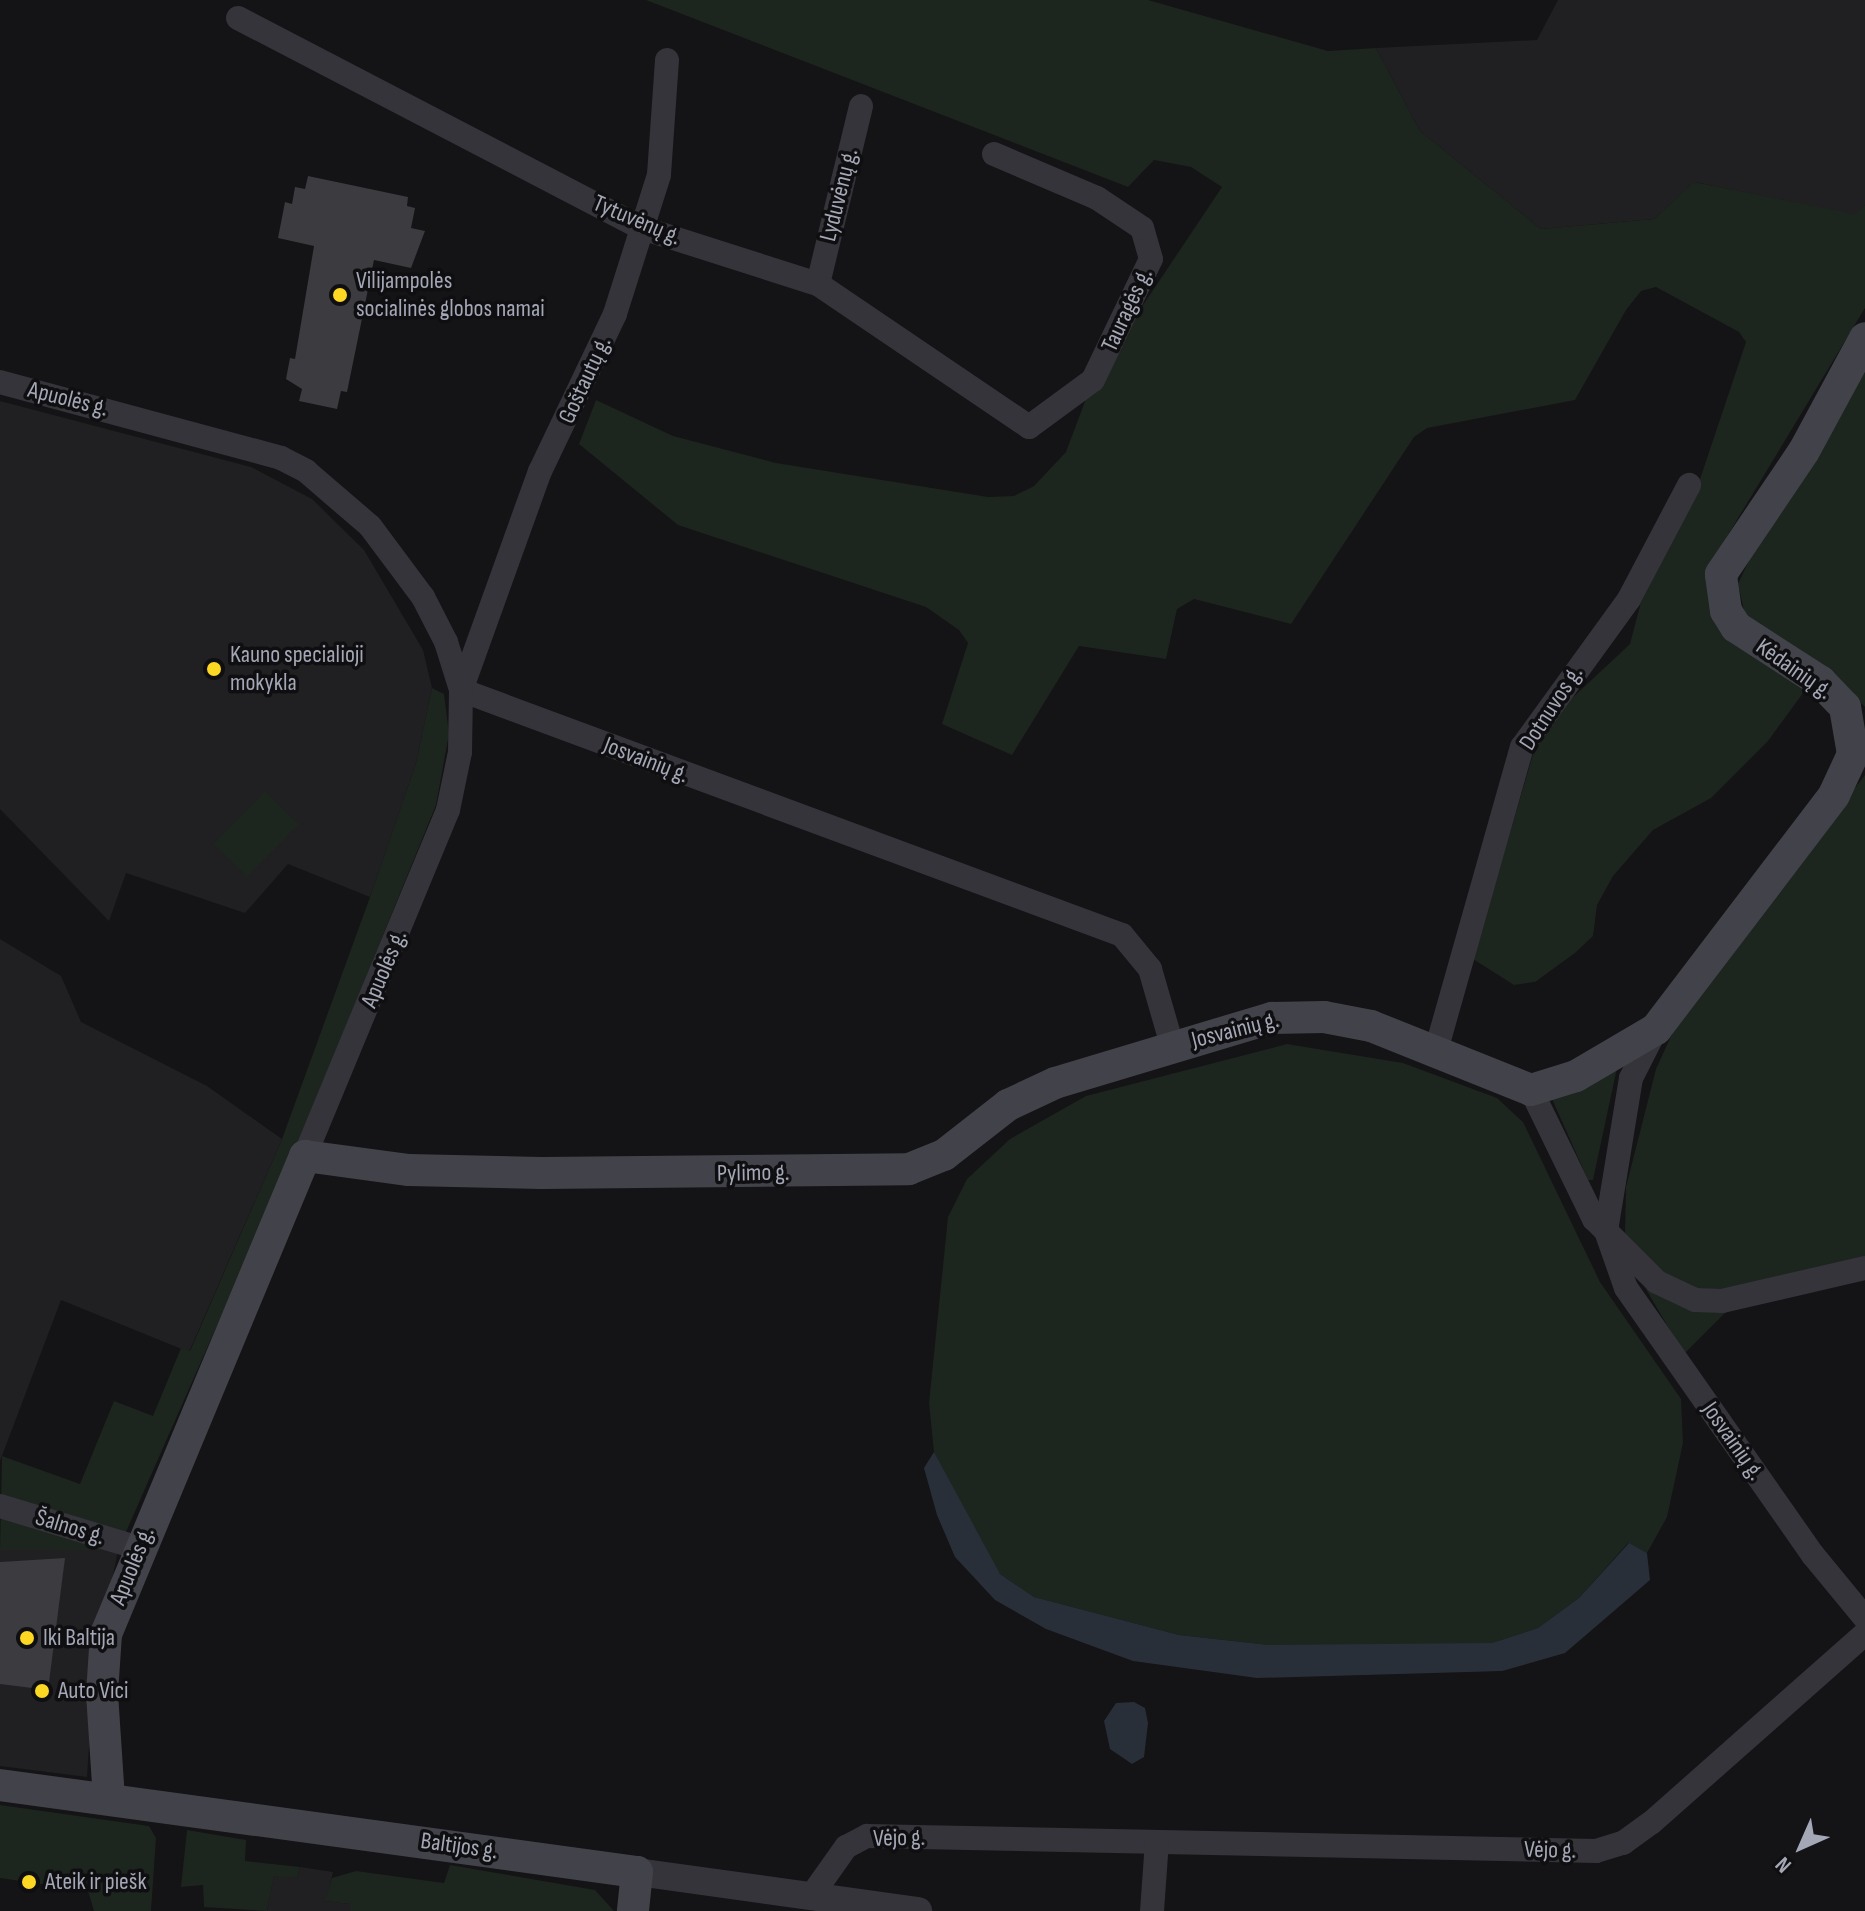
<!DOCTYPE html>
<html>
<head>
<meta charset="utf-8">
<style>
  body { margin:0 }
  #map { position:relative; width:1865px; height:1911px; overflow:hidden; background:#141315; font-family:"Sofia Sans Condensed",sans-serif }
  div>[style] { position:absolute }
  .built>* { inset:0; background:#201f22 }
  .green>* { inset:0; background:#1d251f }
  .water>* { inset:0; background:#292f39 }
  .building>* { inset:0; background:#3b3b40 }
  .minor>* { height:24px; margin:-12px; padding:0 12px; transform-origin:12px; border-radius:12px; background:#34343a }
  .tertiary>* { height:28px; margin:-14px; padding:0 14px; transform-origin:14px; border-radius:14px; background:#34343a }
  .secondary>* { height:32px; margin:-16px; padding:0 16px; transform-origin:16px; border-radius:16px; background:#42434a }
  .dots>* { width:22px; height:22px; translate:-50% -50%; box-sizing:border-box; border:4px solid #0f0e10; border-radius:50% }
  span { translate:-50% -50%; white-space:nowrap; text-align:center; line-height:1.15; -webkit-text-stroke:7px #0f0e10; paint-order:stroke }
  .street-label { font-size:24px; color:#a4a7b6 }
  .poi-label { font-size:24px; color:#a4a7b6 }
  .left { translate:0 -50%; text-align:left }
  .north { position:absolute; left:1761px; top:1807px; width:80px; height:80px; -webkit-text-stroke:6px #0f0e10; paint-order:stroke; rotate:225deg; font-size:22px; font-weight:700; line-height:32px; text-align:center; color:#a4a7b6 }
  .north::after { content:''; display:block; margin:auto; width:28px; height:36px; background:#a4a7b6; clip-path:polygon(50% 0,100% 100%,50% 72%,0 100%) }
</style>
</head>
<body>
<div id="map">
  <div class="built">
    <i style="clip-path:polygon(1558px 0,1865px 0,1865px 205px,1855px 215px,1695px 182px,1654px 219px,1541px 229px,1420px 131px,1376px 48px,1537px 40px)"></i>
    <i style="clip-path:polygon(0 401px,251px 467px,312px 499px,364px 550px,423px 650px,432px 688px,416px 763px,370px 897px,288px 864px,245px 913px,126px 873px,109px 921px,0 809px)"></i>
    <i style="clip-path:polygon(0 939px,61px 976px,81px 1022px,207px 1086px,282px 1139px,189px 1352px,61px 1300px,0 1461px)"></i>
    <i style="clip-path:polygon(94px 1545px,118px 1550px,94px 1670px,87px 1777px,0 1766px,0 1550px)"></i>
    <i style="clip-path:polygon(300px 1867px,333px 1872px,326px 1901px,350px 1904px,350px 1911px,267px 1911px,274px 1875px,297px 1878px)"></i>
  </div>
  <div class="green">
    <i style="clip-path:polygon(646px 0,1148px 0,1328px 51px,1376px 48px,1420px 131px,1541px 229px,1654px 219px,1694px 182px,1855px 214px,1865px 205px,1865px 308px,1723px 543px,1713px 577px,1806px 689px,1768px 741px,1711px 798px,1653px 830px,1613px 876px,1597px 905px,1593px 936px,1575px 953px,1535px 982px,1514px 985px,1473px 959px,1534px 751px,1569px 701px,1630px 644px,1641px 602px,1696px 491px,1746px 342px,1739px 332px,1656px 287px,1641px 291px,1626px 310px,1575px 400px,1427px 428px,1414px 437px,1291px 624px,1194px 599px,1177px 609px,1166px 659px,1079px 646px,1012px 755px,942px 724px,968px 643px,959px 630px,926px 607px,678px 525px,579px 444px,596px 400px,673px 436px,776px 463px,988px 497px,1014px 496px,1034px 486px,1066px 452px,1093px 380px,1222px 187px,1191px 167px,1154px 160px,1128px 187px)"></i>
    <i style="clip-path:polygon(1865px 366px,1865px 707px,1842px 682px,1745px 615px,1738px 584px,1765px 526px)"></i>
    <i style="clip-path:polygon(432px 688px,444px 694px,449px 734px,436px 805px,312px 1110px,118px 1550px,0 1550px,2px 1456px,80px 1484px,114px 1401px,153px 1416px,181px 1348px,190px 1351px,282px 1139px,370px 897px,416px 763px)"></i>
    <i style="clip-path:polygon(1865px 775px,1865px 1261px,1751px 1287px,1684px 1354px,1640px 1279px,1625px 1233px,1626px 1187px,1656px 1069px,1684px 1008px)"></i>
    <i style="clip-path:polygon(265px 791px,299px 824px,247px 877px,213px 844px)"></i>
    <i style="clip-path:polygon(1287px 1044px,1403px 1063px,1497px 1098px,1523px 1122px,1600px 1282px,1681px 1399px,1683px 1443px,1667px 1517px,1647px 1553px,1628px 1543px,1579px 1598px,1538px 1628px,1492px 1643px,1429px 1648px,1269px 1645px,1179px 1635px,1034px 1597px,1000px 1574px,981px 1548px,934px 1452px,929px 1403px,948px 1217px,967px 1179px,1010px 1139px,1086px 1096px)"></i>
    <i style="clip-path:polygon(1617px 1068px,1593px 1180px,1588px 1180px,1552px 1099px)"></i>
    <i style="clip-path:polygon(0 1805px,149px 1826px,156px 1838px,151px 1911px,94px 1911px,88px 1891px,0 1878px)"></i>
    <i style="clip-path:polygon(187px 1830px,246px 1840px,245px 1861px,300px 1867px,297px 1878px,274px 1876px,267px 1911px,204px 1907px,203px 1885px,181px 1887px)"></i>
    <i style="clip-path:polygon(450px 1865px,595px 1890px,614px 1911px,350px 1911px,350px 1904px,325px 1901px,332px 1878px,356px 1871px,444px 1883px)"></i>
  </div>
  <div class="water">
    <i style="clip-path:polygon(934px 1452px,1000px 1574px,1034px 1597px,1179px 1635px,1269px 1645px,1492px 1643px,1538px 1628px,1579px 1598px,1629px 1543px,1647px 1553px,1650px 1580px,1565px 1653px,1502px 1671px,1257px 1678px,1133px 1661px,1046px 1629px,995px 1600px,955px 1557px,937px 1515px,924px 1468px)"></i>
    <i style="clip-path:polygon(1134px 1702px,1145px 1708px,1148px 1723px,1144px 1757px,1132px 1764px,1110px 1749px,1104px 1721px,1116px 1703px)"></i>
  </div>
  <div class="building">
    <i style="clip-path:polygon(308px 176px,408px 197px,407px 206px,415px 208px,411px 228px,425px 231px,411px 268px,374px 260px,347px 392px,341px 391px,337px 409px,299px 401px,302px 389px,286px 379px,290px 358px,295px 359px,314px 246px,278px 238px,285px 202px,292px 204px,295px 187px,305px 189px)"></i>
    <i style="clip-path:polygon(65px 1558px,48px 1690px,0 1684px,0 1562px)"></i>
  </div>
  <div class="minor">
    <i style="left:238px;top:18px;width:455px;rotate:27.5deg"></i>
    <i style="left:642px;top:228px;width:185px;rotate:17.7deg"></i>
    <i style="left:818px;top:284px;width:255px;rotate:34.1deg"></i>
    <i style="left:1029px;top:427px;width:79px;rotate:-36.3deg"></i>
    <i style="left:1093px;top:380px;width:134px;rotate:-64.4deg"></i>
    <i style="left:1151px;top:259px;width:32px;rotate:-106deg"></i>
    <i style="left:1142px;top:228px;width:54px;rotate:-146.3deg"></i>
    <i style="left:1097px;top:198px;width:112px;rotate:-156.9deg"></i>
    <i style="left:667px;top:60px;width:115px;rotate:94deg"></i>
    <i style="left:659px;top:175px;width:146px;rotate:107.6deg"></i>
    <i style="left:615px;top:314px;width:174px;rotate:115.5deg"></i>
    <i style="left:540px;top:471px;width:233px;rotate:109.8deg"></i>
    <i style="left:461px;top:690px;width:705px;rotate:20.34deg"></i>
    <i style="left:1122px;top:935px;width:44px;rotate:50.5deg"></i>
    <i style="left:1150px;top:969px;width:79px;rotate:73.9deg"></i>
    <i style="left:818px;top:284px;width:183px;rotate:-76.4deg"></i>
    <i style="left:0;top:382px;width:291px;rotate:15.1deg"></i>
    <i style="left:281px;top:458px;width:28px;rotate:27deg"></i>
    <i style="left:306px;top:471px;width:84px;rotate:40.7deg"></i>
    <i style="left:370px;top:526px;width:89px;rotate:53.3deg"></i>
    <i style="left:423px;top:597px;width:51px;rotate:62.9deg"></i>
    <i style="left:446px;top:642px;width:50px;rotate:72.6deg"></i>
    <i style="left:461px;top:690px;width:62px;rotate:90.9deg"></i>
    <i style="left:460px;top:752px;width:59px;rotate:101.7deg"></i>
    <i style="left:448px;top:810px;width:374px;rotate:112.5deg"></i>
    <i style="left:1656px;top:1029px;width:55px;rotate:117deg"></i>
    <i style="left:1631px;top:1078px;width:155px;rotate:99.3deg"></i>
    <i style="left:1606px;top:1231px;width:72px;rotate:45deg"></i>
    <i style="left:1657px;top:1282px;width:42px;rotate:25.3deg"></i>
    <i style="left:1695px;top:1300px;width:27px;rotate:2deg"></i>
    <i style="left:1722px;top:1301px;width:147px;rotate:-13deg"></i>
    <i style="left:1437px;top:1047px;width:312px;rotate:-74.2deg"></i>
    <i style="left:1522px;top:747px;width:183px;rotate:-54.1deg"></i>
    <i style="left:1629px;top:599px;width:129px;rotate:-62.2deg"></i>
    <i style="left:1531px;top:1090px;width:144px;rotate:64deg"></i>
    <i style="left:1594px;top:1219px;width:17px;rotate:45deg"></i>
    <i style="left:1606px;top:1231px;width:60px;rotate:70.7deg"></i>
    <i style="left:1626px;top:1288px;width:326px;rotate:55deg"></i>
    <i style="left:1813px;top:1555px;width:82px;rotate:50.5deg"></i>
    <i style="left:0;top:1506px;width:145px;rotate:16.8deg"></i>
    <i style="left:812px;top:1895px;width:59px;rotate:-54.7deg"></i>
    <i style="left:846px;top:1847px;width:24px;rotate:-28deg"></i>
    <i style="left:867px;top:1836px;width:729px;rotate:1.18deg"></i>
    <i style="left:1596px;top:1851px;width:28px;rotate:-17deg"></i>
    <i style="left:1623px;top:1843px;width:34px;rotate:-36deg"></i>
    <i style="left:1651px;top:1823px;width:286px;rotate:-41.5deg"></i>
    <i style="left:1152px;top:1911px;width:69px;rotate:-85.9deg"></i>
  </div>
  <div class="tertiary">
    <i style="left:637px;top:1872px;width:284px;rotate:7.9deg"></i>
  </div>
  <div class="secondary">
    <i style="left:0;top:1785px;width:643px;rotate:7.78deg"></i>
    <i style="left:637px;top:1872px;width:39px;rotate:96deg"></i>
    <i style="left:109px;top:1799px;width:105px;rotate:-93.8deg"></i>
    <i style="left:102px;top:1694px;width:60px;rotate:-86.2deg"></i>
    <i style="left:106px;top:1634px;width:518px;rotate:-67.4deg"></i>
    <i style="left:305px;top:1156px;width:105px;rotate:7.7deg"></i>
    <i style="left:409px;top:1170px;width:133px;rotate:1.3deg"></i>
    <i style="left:542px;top:1173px;width:367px;rotate:-0.6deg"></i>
    <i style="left:909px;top:1169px;width:38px;rotate:-22deg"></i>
    <i style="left:944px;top:1155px;width:81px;rotate:-38deg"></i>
    <i style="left:1008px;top:1105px;width:52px;rotate:-25.1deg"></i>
    <i style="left:1055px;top:1083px;width:227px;rotate:-16.7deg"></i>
    <i style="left:1272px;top:1018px;width:52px;rotate:-1.1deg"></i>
    <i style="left:1324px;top:1017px;width:48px;rotate:10.8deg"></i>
    <i style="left:1371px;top:1026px;width:172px;rotate:21.8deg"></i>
    <i style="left:1531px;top:1090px;width:47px;rotate:-17.3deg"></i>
    <i style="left:1576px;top:1076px;width:93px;rotate:-30.4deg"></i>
    <i style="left:1656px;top:1029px;width:294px;rotate:-52.7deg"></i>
    <i style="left:1834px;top:795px;width:45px;rotate:-65.1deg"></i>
    <i style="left:1853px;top:754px;width:48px;rotate:-99.7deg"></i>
    <i style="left:1845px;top:707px;width:35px;rotate:-134deg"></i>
    <i style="left:1821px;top:682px;width:101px;rotate:-147.1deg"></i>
    <i style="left:1736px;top:627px;width:19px;rotate:-122deg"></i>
    <i style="left:1726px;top:611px;width:37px;rotate:-98deg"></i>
    <i style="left:1721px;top:574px;width:148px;rotate:-56deg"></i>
    <i style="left:1804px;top:451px;width:128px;rotate:-61.6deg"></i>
  </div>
  <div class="dots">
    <i style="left:340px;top:295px;background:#fcd724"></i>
    <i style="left:214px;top:669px;background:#fcd724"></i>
    <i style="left:27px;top:1638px;background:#fcd724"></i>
    <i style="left:42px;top:1691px;background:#fcd724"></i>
    <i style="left:29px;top:1882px;background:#fcd724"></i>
  </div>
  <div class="street-label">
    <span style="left:839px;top:195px;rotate:-76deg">Lyduvėnų g.</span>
    <span style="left:637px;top:220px;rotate:23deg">Tytuvėnų g.</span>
    <span style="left:1127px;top:310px;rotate:-65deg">Tauragės g.</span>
    <span style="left:585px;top:380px;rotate:-65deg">Goštautų g.</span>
    <span style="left:68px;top:399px;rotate:14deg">Apuolės g.</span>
    <span style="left:1794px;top:669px;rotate:35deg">Kėdainių g.</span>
    <span style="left:1551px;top:708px;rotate:-57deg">Dotnuvos g.</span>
    <span style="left:646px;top:760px;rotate:21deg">Josvainių g.</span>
    <span style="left:384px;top:969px;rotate:-67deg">Apuolės g.</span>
    <span style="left:1235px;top:1030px;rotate:-14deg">Josvainių g.</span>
    <span style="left:753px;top:1173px;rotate:-1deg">Pylimo g.</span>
    <span style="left:1733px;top:1441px;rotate:55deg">Josvainių g.</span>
    <span style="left:70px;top:1527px;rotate:17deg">Šalnos g.</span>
    <span style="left:132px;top:1566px;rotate:-68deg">Apuolės g.</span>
    <span style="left:899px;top:1838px;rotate:-1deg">Vėjo g.</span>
    <span style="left:459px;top:1846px;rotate:8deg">Baltijos g.</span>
    <span style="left:1550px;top:1850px;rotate:1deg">Vėjo g.</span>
  </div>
  <div class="poi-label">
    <span class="left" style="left:356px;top:295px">Vilijampolės<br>socialinės globos namai</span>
    <span class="left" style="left:230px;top:669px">Kauno specialioji<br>mokykla</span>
    <span class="left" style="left:43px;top:1638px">Iki Baltija</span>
    <span class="left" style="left:58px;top:1691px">Auto Vici</span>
    <span class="left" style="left:45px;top:1882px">Ateik ir piešk</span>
  </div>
  <div class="north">N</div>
</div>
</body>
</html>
